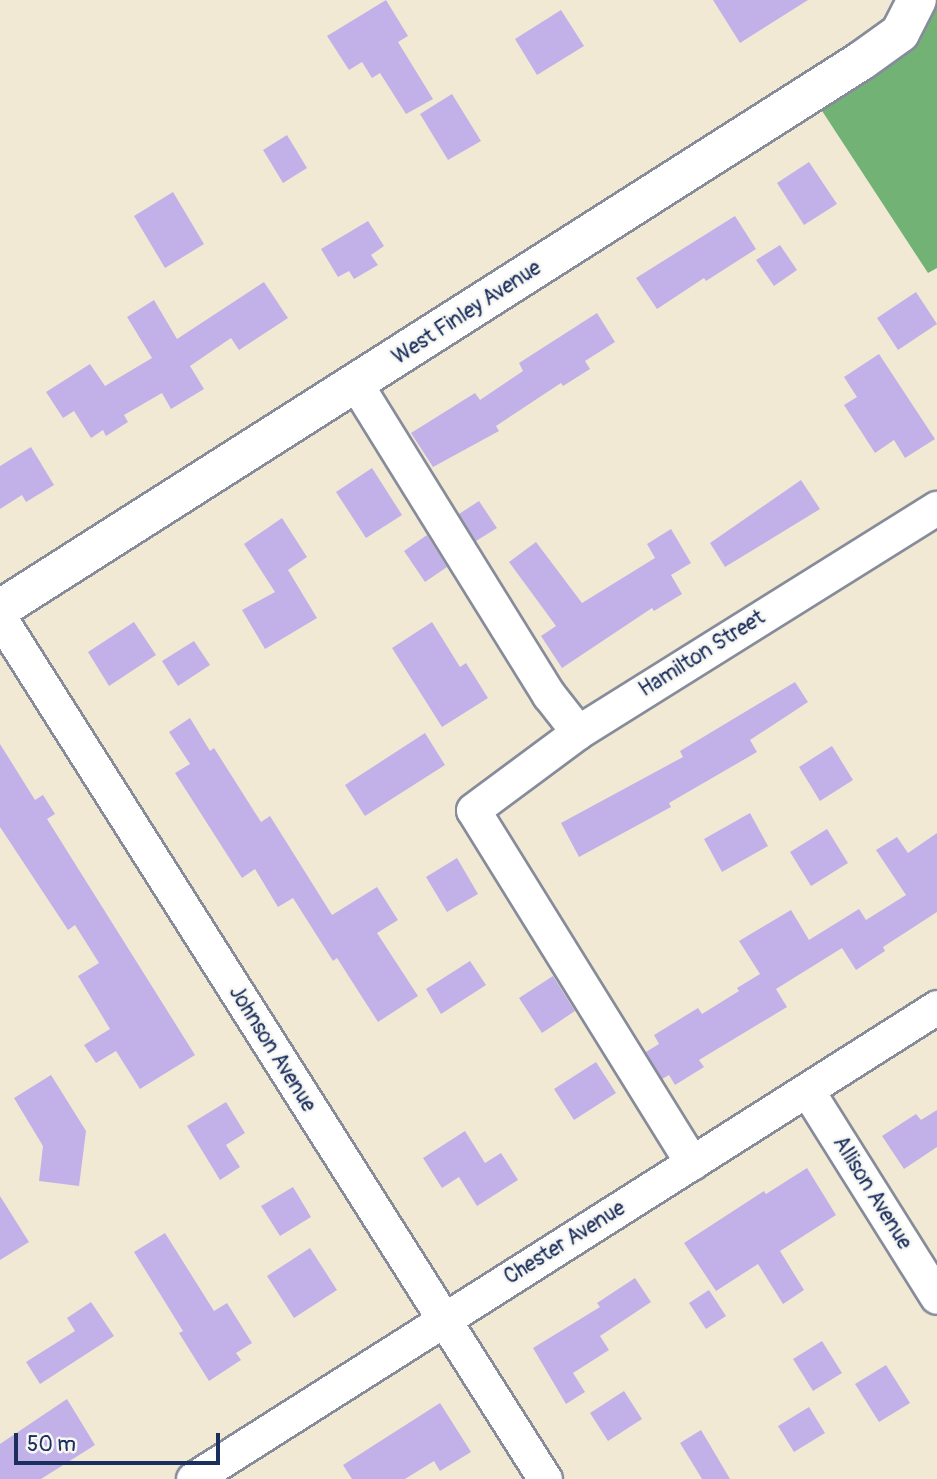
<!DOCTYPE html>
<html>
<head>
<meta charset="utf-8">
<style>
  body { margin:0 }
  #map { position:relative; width:937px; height:1479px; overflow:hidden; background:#f2e9d5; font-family:Pangolin,sans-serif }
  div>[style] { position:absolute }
  .forest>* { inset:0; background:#72b275 }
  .building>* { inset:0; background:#c2b1e8 }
  .roads { filter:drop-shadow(2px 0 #868c9a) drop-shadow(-2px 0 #868c9a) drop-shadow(0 2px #868c9a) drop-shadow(0 -2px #868c9a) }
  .minor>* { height:33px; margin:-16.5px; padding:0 16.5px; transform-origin:16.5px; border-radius:16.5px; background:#fff }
  .secondary>* { height:38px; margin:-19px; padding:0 19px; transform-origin:19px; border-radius:19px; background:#fff }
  span { translate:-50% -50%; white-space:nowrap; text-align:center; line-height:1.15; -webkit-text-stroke:5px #f6f6f2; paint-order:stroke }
  .street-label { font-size:21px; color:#1b2f5e }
  .scale { position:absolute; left:14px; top:1433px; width:206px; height:32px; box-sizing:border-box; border:4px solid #1b2f5e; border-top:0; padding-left:9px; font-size:21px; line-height:24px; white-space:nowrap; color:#1b2f5e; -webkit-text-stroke:5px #f6f6f2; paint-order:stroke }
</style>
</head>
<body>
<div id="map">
  <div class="forest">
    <i style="clip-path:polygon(917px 0,937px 0,937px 268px,928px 273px,811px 94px)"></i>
  </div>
  <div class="building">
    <i style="clip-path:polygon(386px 0,408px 36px,398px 42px,433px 99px,406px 114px,380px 73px,372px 78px,362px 62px,349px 70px,327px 36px)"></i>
    <i style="clip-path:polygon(713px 0,808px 0,740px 43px)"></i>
    <i style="clip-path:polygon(561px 10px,584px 46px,537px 75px,515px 39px)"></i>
    <i style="clip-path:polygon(452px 94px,481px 141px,448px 160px,420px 114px)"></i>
    <i style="clip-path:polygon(287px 135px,307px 168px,283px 183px,263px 150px)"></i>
    <i style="clip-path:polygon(809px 162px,837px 204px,804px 225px,777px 183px)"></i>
    <i style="clip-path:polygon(173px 192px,204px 244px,165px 268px,134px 216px)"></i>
    <i style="clip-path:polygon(735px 216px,756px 249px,706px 281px,704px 278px,657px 309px,636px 278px)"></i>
    <i style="clip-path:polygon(368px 221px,384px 246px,371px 255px,378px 265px,354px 279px,349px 271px,338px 277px,321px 249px)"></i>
    <i style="clip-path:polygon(780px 245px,797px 270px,774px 286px,756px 260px)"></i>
    <i style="clip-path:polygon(264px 282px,288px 318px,239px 350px,231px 338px,190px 366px,204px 389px,171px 409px,162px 393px,124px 415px,128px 422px,106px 436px,103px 430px,91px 438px,74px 411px,63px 418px,46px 392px,90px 364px,105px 386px,152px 358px,127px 317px,154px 300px,177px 339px)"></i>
    <i style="clip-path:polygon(916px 292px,937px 324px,898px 350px,877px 318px)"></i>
    <i style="clip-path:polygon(597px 313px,615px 342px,585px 361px,590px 369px,563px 386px,561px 383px,496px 426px,499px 431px,433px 467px,411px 433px,475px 393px,480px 400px,523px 371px,519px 363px)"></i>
    <i style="clip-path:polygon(879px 354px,935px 439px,905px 458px,894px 440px,875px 453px,844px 405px,857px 397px,844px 377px)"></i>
    <i style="clip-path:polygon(31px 447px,54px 485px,26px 502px,22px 495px,0 509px,0 466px)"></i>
    <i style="clip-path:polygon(372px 468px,402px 515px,366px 538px,336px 492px)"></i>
    <i style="clip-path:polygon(801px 480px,820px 509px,725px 567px,710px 543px)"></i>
    <i style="clip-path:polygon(479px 501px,497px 528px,476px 541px,459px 514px)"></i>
    <i style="clip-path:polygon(282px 518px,307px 557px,288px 570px,317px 618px,265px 649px,242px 610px,275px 592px,244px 544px)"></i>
    <i style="clip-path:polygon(671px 529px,691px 563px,671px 575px,682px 594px,654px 611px,652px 608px,562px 668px,541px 636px,556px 626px,509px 562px,536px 542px,582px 603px,655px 558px,647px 544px)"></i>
    <i style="clip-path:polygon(427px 535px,447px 567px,425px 582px,404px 551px)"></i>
    <i style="clip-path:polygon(134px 622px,156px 655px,109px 686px,88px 652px)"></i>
    <i style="clip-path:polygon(432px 622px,460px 667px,466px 663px,488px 698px,442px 727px,392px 648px)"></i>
    <i style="clip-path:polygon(194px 641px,210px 665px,178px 686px,162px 661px)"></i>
    <i style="clip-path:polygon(795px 682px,808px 702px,750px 740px,757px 752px,669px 803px,671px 807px,579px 857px,561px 823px,683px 757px,680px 751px)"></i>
    <i style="clip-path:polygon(190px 718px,210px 751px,214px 748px,261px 822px,270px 816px,332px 915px,377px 887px,398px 920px,377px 933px,418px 996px,378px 1022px,337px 958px,333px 961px,293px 898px,278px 907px,255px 869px,242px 878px,175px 773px,190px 764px,169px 732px)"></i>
    <i style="clip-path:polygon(425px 733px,445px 765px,365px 816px,345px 785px)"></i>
    <i style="clip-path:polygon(0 744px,35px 800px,43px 795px,55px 814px,47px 819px,195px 1055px,140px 1089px,116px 1051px,96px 1063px,84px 1045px,110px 1029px,78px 976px,99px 963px,75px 925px,68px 930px,0 827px)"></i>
    <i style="clip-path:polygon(832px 746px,853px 780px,820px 801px,799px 767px)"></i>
    <i style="clip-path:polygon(750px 813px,768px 846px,722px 872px,704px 839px)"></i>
    <i style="clip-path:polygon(827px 829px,848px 863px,811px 886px,790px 852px)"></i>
    <i style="clip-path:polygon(937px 833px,937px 912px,883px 947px,885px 951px,856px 970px,842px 948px,776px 989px,787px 1007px,699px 1060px,704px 1067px,675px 1085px,669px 1075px,662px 1079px,646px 1052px,659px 1044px,654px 1035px,698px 1008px,702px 1014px,739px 991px,737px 988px,760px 974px,739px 941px,791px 910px,809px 940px,859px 909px,866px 920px,906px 895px,876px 850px,897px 837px,908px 853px)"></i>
    <i style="clip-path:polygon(457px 858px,478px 894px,447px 912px,426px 877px)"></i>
    <i style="clip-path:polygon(470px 961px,486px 985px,441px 1014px,426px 989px)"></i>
    <i style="clip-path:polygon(553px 976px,575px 1011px,542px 1033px,519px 998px)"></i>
    <i style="clip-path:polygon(596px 1062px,616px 1093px,574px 1120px,554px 1089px)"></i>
    <i style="clip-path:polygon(51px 1075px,86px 1131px,79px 1186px,39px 1181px,43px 1146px,14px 1098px)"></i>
    <i style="clip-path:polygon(226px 1102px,245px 1133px,226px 1145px,240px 1167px,220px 1180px,187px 1126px)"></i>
    <i style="clip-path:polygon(937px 1110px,937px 1147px,904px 1169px,882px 1136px,916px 1114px,921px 1120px)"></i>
    <i style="clip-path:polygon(465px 1131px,485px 1163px,501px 1153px,518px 1180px,477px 1206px,459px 1177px,442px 1188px,423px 1158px)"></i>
    <i style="clip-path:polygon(807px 1168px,836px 1215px,780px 1251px,804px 1290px,783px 1304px,758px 1264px,716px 1291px,684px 1243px,764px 1191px,766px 1194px)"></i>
    <i style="clip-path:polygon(293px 1187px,311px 1217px,280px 1236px,261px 1206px)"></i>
    <i style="clip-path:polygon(0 1196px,29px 1242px,0 1260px)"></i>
    <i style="clip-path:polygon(165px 1233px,214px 1311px,227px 1303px,252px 1343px,236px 1353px,241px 1360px,209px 1381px,179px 1333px,183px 1331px,134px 1252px)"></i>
    <i style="clip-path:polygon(310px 1248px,337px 1290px,294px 1318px,267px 1276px)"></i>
    <i style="clip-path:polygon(635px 1278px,651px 1302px,600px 1336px,609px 1350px,573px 1373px,585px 1392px,566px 1404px,533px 1348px,600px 1307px,597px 1303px)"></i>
    <i style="clip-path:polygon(709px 1290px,726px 1316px,706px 1329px,689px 1303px)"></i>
    <i style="clip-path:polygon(91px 1302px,114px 1336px,40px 1384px,26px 1362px,75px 1331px,67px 1318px)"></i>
    <i style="clip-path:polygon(822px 1341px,842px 1373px,813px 1391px,793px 1359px)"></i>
    <i style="clip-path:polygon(886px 1365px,910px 1403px,879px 1422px,855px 1384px)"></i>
    <i style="clip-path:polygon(624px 1391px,642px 1419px,608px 1441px,590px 1413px)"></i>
    <i style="clip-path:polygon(67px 1399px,95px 1445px,41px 1479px,0 1479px,0 1444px)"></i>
    <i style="clip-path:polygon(440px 1403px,471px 1452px,440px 1471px,434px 1461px,405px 1479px,352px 1479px,343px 1465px)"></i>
    <i style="clip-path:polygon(809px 1407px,825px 1433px,794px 1452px,778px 1426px)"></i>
    <i style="clip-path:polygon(701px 1430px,730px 1479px,702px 1479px,680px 1443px)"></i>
  </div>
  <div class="roads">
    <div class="minor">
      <i style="left:356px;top:384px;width:366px;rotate:58.2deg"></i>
      <i style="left:549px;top:695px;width:47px;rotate:51.9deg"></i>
      <i style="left:0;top:618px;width:1019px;rotate:57.67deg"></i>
      <i style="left:807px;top:1090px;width:244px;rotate:57.9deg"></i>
      <i style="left:692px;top:1163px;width:415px;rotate:-121.8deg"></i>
      <i style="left:473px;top:810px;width:131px;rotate:-36.6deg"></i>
      <i style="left:578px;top:732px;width:423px;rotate:-32deg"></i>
      <i style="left:193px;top:1479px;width:881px;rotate:-32.39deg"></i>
    </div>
    <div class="secondary">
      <i style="left:0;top:609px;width:1021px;rotate:-32.48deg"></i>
      <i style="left:861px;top:61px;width:48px;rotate:-35.7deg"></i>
      <i style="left:900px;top:33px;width:37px;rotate:-63deg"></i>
    </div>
  </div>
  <div class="street-label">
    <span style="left:467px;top:313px;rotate:-33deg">West Finley Avenue</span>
    <span style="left:702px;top:654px;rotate:-32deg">Hamilton Street</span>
    <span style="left:272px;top:1049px;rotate:58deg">Johnson Avenue</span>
    <span style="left:872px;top:1193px;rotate:58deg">Allison Avenue</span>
    <span style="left:565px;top:1243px;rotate:-32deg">Chester Avenue</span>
  </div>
  <div class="scale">50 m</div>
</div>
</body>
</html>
